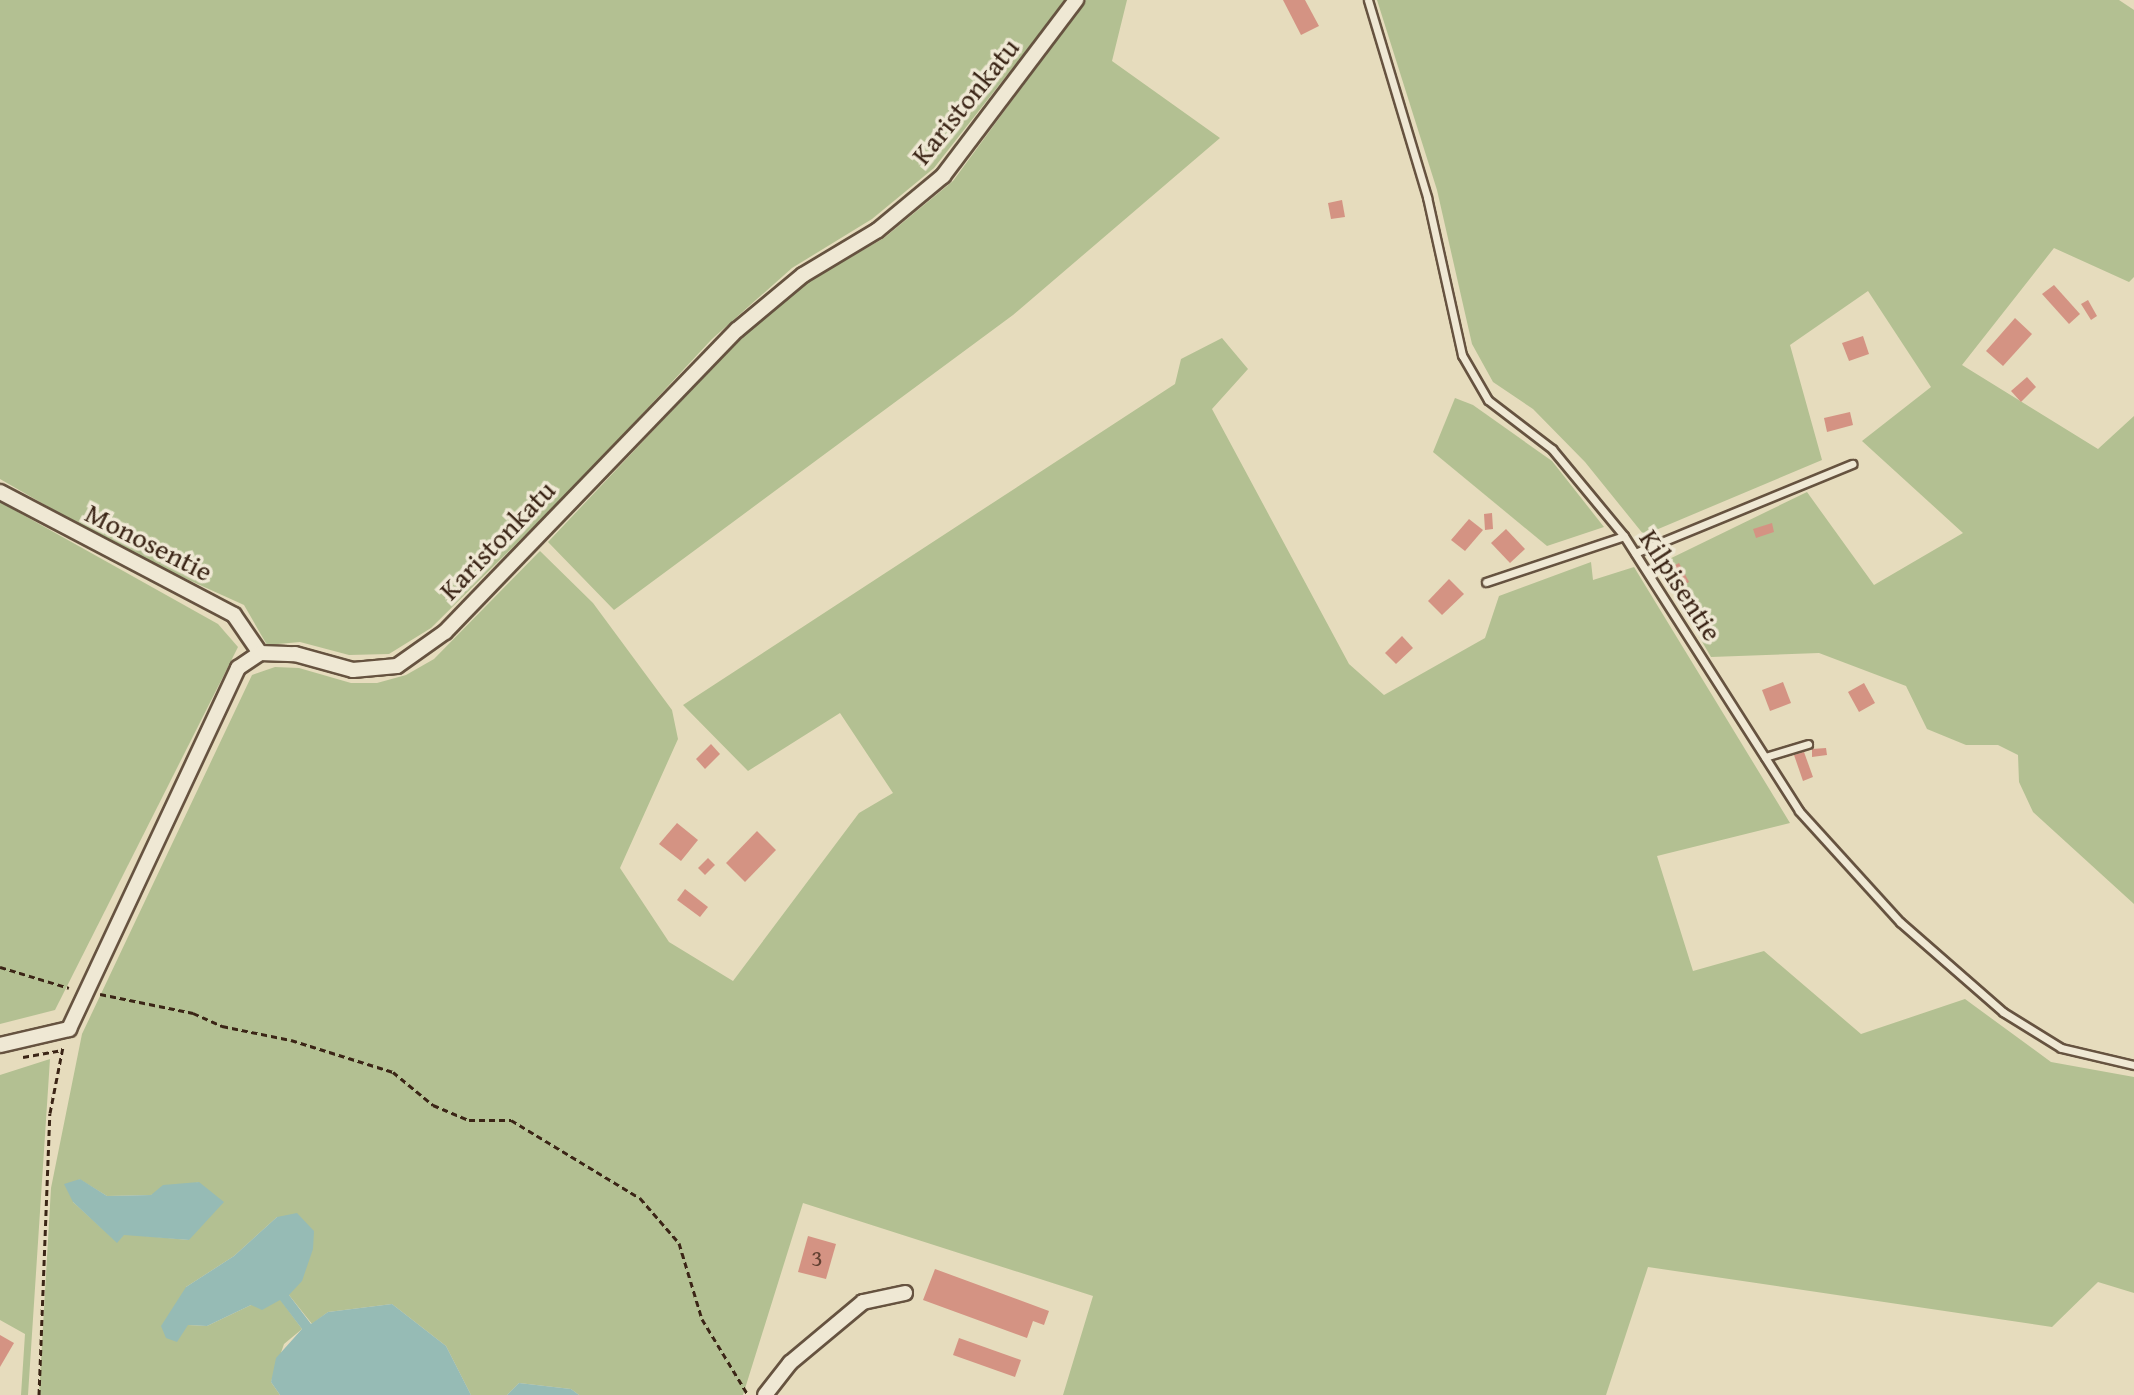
<!DOCTYPE html>
<html>
<head>
<meta charset="utf-8">
<style>
  body { margin:0 }
  #map { position:relative; width:2134px; height:1395px; overflow:hidden; background:#e6dcbd; font-family:"Gentium Book Plus",serif }
  div>[style] { position:absolute }
  .green>* { inset:0; background:#b3c092 }
  .water>* { inset:0; background:#96bbb5 }
  .building>* { inset:0; background:#d49383 }
  .path>* { height:3px; margin-top:-1.5px; transform-origin:0; background:repeating-linear-gradient(90deg,#3b2516 0 6px,transparent 0 10px) }
  .roads { filter:drop-shadow(2px 0 #665340) drop-shadow(-2px 0 #665340) drop-shadow(0 2px #665340) drop-shadow(0 -2px #665340) }
  .service>* { height:7px; margin:-3.5px; padding:0 3.5px; transform-origin:3.5px; border-radius:3.5px; background:#efe8d4 }
  .minor>* { height:14px; margin:-7px; padding:0 7px; transform-origin:7px; border-radius:7px; background:#efe8d4 }
  span { translate:-50% -50%; white-space:nowrap; text-align:center; line-height:1.15; -webkit-text-stroke:7px #efe8d4; paint-order:stroke }
  .number-label { font-size:24px; color:#614031 }
  .number-label span { -webkit-text-stroke-width:0 }
  .street-label { font-size:28px; color:#3b2516 }
</style>
</head>
<body>
<div id="map">
  <div class="green">
    <i style="clip-path:polygon(0 0,1066px 0,934px 168px,872px 219px,792px 268px,712px 339px,574px 487px,431px 628px,389px 654px,349px 655px,300px 642px,267px 645px,244px 605px,127px 552px,0 479px)"></i>
    <i style="clip-path:polygon(1086px 0,1127px 0,1112px 61px,1220px 138px,1013px 315px,614px 610px,548px 542px,750px 328px,811px 280px,884px 238px,953px 181px)"></i>
    <i style="clip-path:polygon(1377px 0,2119px 0,2134px 10px,2134px 277px,2129px 282px,2054px 248px,1962px 365px,2098px 449px,2134px 416px,2134px 904px,2033px 812px,2019px 782px,2018px 755px,1998px 745px,1966px 745px,1927px 729px,1906px 686px,1819px 653px,1711px 657px,1657px 565px,1807px 492px,1874px 585px,1963px 533px,1862px 441px,1931px 387px,1868px 291px,1790px 345px,1822px 460px,1644px 535px,1585px 462px,1533px 409px,1493px 382px,1472px 344px,1437px 190px)"></i>
    <i style="clip-path:polygon(evenodd,1222px 338px,1248px 369px,1212px 409px,1349px 664px,1384px 695px,1485px 638px,1499px 596px,1591px 562px,1593px 580px,1634px 567px,1790px 823px,1657px 856px,1693px 971px,1764px 951px,1861px 1034px,1965px 999px,2051px 1062px,2134px 1077px,2134px 1293px,2098px 1282px,2052px 1327px,1648px 1267px,1606px 1395px,1063px 1395px,1093px 1296px,803px 1203px,743px 1395px,579px 1395px,571px 1389px,519px 1383px,507px 1395px,471px 1395px,446px 1346px,392px 1304px,328px 1312px,312px 1324px,289px 1295px,277px 1217px,234px 1256px,186px 1287px,188px 1325px,207px 1326px,251px 1305px,280px 1299px,302px 1329px,284px 1344px,271px 1382px,280px 1395px,39px 1395px,51px 1188px,82px 1034px,252px 675px,275px 667px,299px 668px,351px 683px,377px 683px,406px 675px,434px 659px,540px 551px,593px 603px,672px 710px,678px 739px,620px 868px,669px 942px,733px 981px,859px 813px,893px 793px,840px 713px,748px 771px,683px 705px,1175px 384px,1181px 359px,1222px 338px,79px 1179px,107px 1196px,151px 1195px,199px 1182px,189px 1240px,124px 1234px,117px 1242px,73px 1202px,79px 1179px)"></i>
    <i style="clip-path:polygon(1455px 398px,1473px 405px,1552px 461px,1604px 527px,1547px 546px,1433px 452px)"></i>
    <i style="clip-path:polygon(0 502px,218px 624px,238px 647px,55px 1010px,0 1024px)"></i>
    <i style="clip-path:polygon(50px 1059px,28px 1395px,21px 1395px,25px 1334px,0 1320px,0 1075px)"></i>
  </div>
  <div class="water">
    <i style="clip-path:polygon(80px 1179px,107px 1196px,151px 1195px,163px 1185px,199px 1182px,224px 1202px,189px 1240px,124px 1235px,117px 1243px,73px 1202px,64px 1184px)"></i>
    <i style="clip-path:polygon(297px 1213px,314px 1231px,313px 1249px,302px 1281px,289px 1295px,311px 1324px,328px 1312px,392px 1304px,446px 1346px,471px 1395px,280px 1395px,271px 1382px,276px 1358px,302px 1329px,280px 1300px,262px 1310px,251px 1305px,207px 1326px,188px 1325px,177px 1342px,166px 1338px,161px 1326px,186px 1287px,234px 1256px,277px 1217px)"></i>
    <i style="clip-path:polygon(519px 1383px,571px 1389px,579px 1395px,507px 1395px)"></i>
  </div>
  <div class="building">
    <i style="clip-path:polygon(1283px 0,1305px 0,1319px 26px,1301px 35px)"></i>
    <i style="clip-path:polygon(1342px 200px,1345px 217px,1331px 219px,1328px 203px)"></i>
    <i style="clip-path:polygon(2054px 285px,2080px 314px,2069px 324px,2042px 294px)"></i>
    <i style="clip-path:polygon(2088px 300px,2097px 316px,2091px 320px,2081px 304px)"></i>
    <i style="clip-path:polygon(2015px 318px,2032px 334px,2003px 366px,1986px 351px)"></i>
    <i style="clip-path:polygon(1863px 336px,1869px 354px,1849px 361px,1842px 343px)"></i>
    <i style="clip-path:polygon(2027px 377px,2036px 387px,2021px 402px,2011px 391px)"></i>
    <i style="clip-path:polygon(1850px 412px,1853px 425px,1827px 432px,1824px 418px)"></i>
    <i style="clip-path:polygon(1492px 513px,1493px 529px,1485px 530px,1484px 514px)"></i>
    <i style="clip-path:polygon(1469px 519px,1483px 530px,1465px 551px,1451px 540px)"></i>
    <i style="clip-path:polygon(1772px 523px,1774px 532px,1756px 538px,1753px 529px)"></i>
    <i style="clip-path:polygon(1506px 529px,1525px 549px,1510px 563px,1491px 543px)"></i>
    <i style="clip-path:polygon(1679px 563px,1689px 582px,1675px 590px,1665px 570px)"></i>
    <i style="clip-path:polygon(1449px 579px,1464px 594px,1442px 615px,1428px 601px)"></i>
    <i style="clip-path:polygon(1402px 636px,1413px 648px,1396px 664px,1385px 653px)"></i>
    <i style="clip-path:polygon(1783px 682px,1791px 703px,1770px 711px,1762px 690px)"></i>
    <i style="clip-path:polygon(1864px 683px,1875px 703px,1859px 712px,1848px 692px)"></i>
    <i style="clip-path:polygon(711px 744px,720px 754px,705px 769px,696px 759px)"></i>
    <i style="clip-path:polygon(1826px 748px,1827px 755px,1812px 757px,1812px 749px)"></i>
    <i style="clip-path:polygon(1804px 752px,1813px 777px,1803px 781px,1794px 755px)"></i>
    <i style="clip-path:polygon(677px 823px,698px 840px,681px 861px,659px 844px)"></i>
    <i style="clip-path:polygon(757px 831px,776px 850px,745px 882px,726px 863px)"></i>
    <i style="clip-path:polygon(708px 858px,715px 865px,705px 875px,698px 868px)"></i>
    <i style="clip-path:polygon(685px 889px,708px 907px,700px 917px,677px 900px)"></i>
    <i style="clip-path:polygon(808px 1236px,836px 1244px,826px 1279px,798px 1272px)"></i>
    <i style="clip-path:polygon(935px 1269px,1049px 1311px,1044px 1325px,1033px 1321px,1027px 1338px,923px 1300px)"></i>
    <i style="clip-path:polygon(0 1335px,14px 1343px,0 1367px)"></i>
    <i style="clip-path:polygon(959px 1338px,1021px 1360px,1015px 1377px,953px 1355px)"></i>
  </div>
  <div class="path">
    <i style="left:0;top:967px;width:72px;rotate:16.9deg"></i>
    <i style="left:100px;top:994px;width:95px;rotate:11.5deg"></i>
    <i style="left:193px;top:1013px;width:32px;rotate:24deg"></i>
    <i style="left:222px;top:1026px;width:70px;rotate:11.5deg"></i>
    <i style="left:291px;top:1040px;width:107px;rotate:17.4deg"></i>
    <i style="left:393px;top:1072px;width:52px;rotate:39.5deg"></i>
    <i style="left:433px;top:1105px;width:39px;rotate:23deg"></i>
    <i style="left:469px;top:1120px;width:42px"></i>
    <i style="left:511px;top:1120px;width:151px;rotate:31.2deg"></i>
    <i style="left:640px;top:1198px;width:60px;rotate:49.1deg"></i>
    <i style="left:679px;top:1243px;width:79px;rotate:73.2deg"></i>
    <i style="left:702px;top:1319px;width:89px;rotate:58.8deg"></i>
    <i style="left:23px;top:1057px;width:40px;rotate:-10deg"></i>
    <i style="left:39px;top:1395px;width:282px;rotate:-87.8deg"></i>
    <i style="left:50px;top:1113px;width:67px;rotate:-78.9deg"></i>
  </div>
  <div class="roads">
    <div class="service">
      <i style="left:1368px;top:0;width:206px;rotate:73.3deg"></i>
      <i style="left:1427px;top:197px;width:162px;rotate:77.5deg"></i>
      <i style="left:1462px;top:355px;width:52px;rotate:60deg"></i>
      <i style="left:1488px;top:400px;width:81px;rotate:37.4deg"></i>
      <i style="left:1552px;top:449px;width:113px;rotate:50.4deg"></i>
      <i style="left:1624px;top:536px;width:326px;rotate:57.5deg"></i>
      <i style="left:1799px;top:811px;width:150px;rotate:47.7deg"></i>
      <i style="left:1900px;top:922px;width:137px;rotate:41.1deg"></i>
      <i style="left:2003px;top:1012px;width:68px;rotate:31.8deg"></i>
      <i style="left:2061px;top:1048px;width:75px;rotate:13.1deg"></i>
      <i style="left:1635px;top:553px;width:235px;rotate:-22.3deg"></i>
      <i style="left:1486px;top:582px;width:145px;rotate:-18.4deg"></i>
      <i style="left:1765px;top:757px;width:45px;rotate:-16.8deg"></i>
    </div>
    <div class="minor">
      <i style="left:0;top:492px;width:264px;rotate:27.7deg"></i>
      <i style="left:234px;top:615px;width:46px;rotate:55.6deg"></i>
      <i style="left:0;top:1045px;width:71px;rotate:-13.1deg"></i>
      <i style="left:69px;top:1029px;width:399px;rotate:-64.9deg"></i>
      <i style="left:238px;top:668px;width:27px;rotate:-34deg"></i>
      <i style="left:260px;top:653px;width:35px;rotate:2deg"></i>
      <i style="left:295px;top:654px;width:60px;rotate:15.4deg"></i>
      <i style="left:353px;top:670px;width:44px;rotate:-5.2deg"></i>
      <i style="left:397px;top:666px;width:59px;rotate:-35.3deg"></i>
      <i style="left:445px;top:632px;width:420px;rotate:-46deg"></i>
      <i style="left:737px;top:330px;width:86px;rotate:-39.8deg"></i>
      <i style="left:803px;top:275px;width:87px;rotate:-31deg"></i>
      <i style="left:878px;top:230px;width:85px;rotate:-39.7deg"></i>
      <i style="left:943px;top:176px;width:221px;rotate:-52.9deg"></i>
      <i style="left:765px;top:1395px;width:41px;rotate:-52deg"></i>
      <i style="left:790px;top:1363px;width:95px;rotate:-39.9deg"></i>
      <i style="left:863px;top:1302px;width:43px;rotate:-12.1deg"></i>
    </div>
  </div>
  <div class="number-label">
    <span style="left:817px;top:1258px">3</span>
  </div>
  <div class="street-label">
    <span style="left:965px;top:101px;rotate:-51deg">Karistonkatu</span>
    <span style="left:497px;top:540px;rotate:-46deg">Karistonkatu</span>
    <span style="left:149px;top:542px;rotate:27deg">Monosentie</span>
    <span style="left:1681px;top:585px;rotate:57deg">Kilpisentie</span>
  </div>
</div>
</body>
</html>
